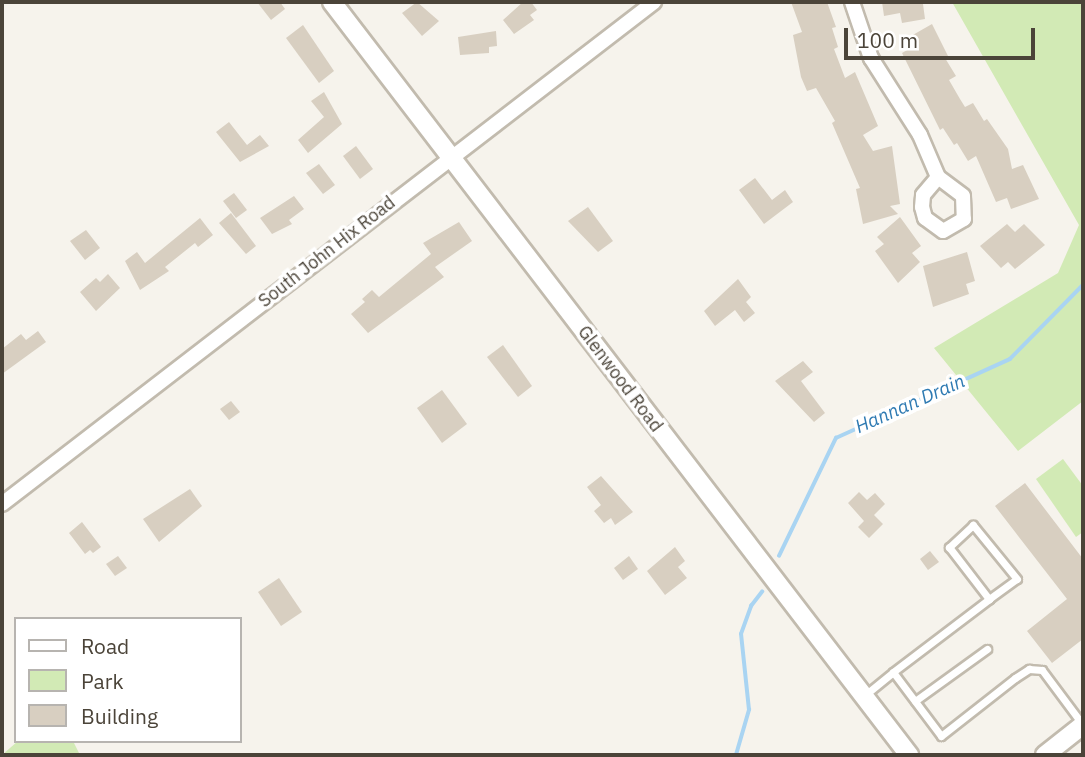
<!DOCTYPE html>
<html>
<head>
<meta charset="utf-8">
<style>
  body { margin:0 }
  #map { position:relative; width:1085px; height:757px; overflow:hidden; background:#f6f3ec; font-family:"IBM Plex Sans",sans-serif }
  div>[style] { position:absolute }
  .green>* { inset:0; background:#d2eab5 }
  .stream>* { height:3.5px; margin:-1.75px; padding:0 1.75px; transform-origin:1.75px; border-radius:1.75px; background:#a9d4f2 }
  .building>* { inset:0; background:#d8cfc1 }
  .roads { filter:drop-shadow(2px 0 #c2bbae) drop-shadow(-2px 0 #c2bbae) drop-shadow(0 2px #c2bbae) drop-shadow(0 -2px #c2bbae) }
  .service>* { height:7px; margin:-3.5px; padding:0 3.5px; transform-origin:3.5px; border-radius:3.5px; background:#fff }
  .minor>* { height:14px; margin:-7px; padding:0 7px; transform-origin:7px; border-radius:7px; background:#fff }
  .tertiary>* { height:18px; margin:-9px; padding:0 9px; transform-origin:9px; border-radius:9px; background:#fff }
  span { translate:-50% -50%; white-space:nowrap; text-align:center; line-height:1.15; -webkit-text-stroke:7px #fff; paint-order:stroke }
  .street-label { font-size:18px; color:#4b4439 }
  .water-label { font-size:19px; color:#2e7ab2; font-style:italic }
  .frame { position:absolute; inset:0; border:4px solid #4b4439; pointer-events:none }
  .legend { position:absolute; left:14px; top:617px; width:228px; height:126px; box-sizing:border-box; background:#fff; border:2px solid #b7b4b0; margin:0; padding:9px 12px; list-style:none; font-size:21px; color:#4b4439 }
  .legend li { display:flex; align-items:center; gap:14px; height:35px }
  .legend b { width:35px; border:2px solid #b7b4b0 }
  .scale { position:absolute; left:844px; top:28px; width:191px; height:32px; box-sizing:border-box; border:4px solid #4b4439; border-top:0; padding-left:9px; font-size:21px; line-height:24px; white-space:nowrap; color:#4b4439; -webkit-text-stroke:5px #fff; paint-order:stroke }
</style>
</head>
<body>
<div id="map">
  <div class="green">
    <i style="clip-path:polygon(952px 2px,1083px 2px,1083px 401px,1018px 451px,934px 348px,1058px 273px,1079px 225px)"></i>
    <i style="clip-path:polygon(1063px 459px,1083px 486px,1083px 532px,1076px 537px,1036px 479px)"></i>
    <i style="clip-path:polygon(18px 741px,73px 741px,80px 755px,2px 755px)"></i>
  </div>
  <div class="stream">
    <i style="left:779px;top:556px;width:131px;rotate:-64.2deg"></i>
    <i style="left:836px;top:438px;width:191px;rotate:-24.4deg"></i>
    <i style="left:1010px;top:359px;width:104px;rotate:-45.4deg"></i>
    <i style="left:736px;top:755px;width:47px;rotate:-73.9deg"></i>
    <i style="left:749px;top:710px;width:76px;rotate:-96deg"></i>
    <i style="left:741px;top:634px;width:30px;rotate:-70deg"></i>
    <i style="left:751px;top:606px;width:18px;rotate:-52deg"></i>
  </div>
  <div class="building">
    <i style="clip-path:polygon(257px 2px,280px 2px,285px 9px,271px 20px)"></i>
    <i style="clip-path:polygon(417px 2px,439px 21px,422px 36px,402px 13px)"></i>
    <i style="clip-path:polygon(523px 2px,531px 2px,537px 10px,530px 15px,534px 20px,514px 34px,503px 20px)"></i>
    <i style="clip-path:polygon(791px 2px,827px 2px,836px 27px,832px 28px,838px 47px,834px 49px,845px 78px,855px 72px,878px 126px,863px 135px,873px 151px,892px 146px,900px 204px,890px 206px,898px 214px,863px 224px,856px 189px,860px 188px,832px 123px,835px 121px,816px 88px,807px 91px,801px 77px,793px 35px,802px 32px)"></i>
    <i style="clip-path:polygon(882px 2px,923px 4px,925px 19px,902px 23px,900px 13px,884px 16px)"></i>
    <i style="clip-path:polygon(932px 24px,948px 56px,945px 58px,956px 76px,949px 80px,960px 99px,965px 107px,973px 103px,984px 121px,987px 119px,1008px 149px,1012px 169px,1023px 165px,1039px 199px,1011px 209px,1007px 198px,996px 202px,976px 156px,968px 161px,957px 143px,954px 145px,943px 128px,940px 130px,902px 53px,916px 45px,911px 36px)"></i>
    <i style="clip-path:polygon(303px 25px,334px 71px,319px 83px,286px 38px)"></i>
    <i style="clip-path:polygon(496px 31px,497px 46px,489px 47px,489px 53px,460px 55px,458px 37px)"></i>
    <i style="clip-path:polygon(324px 92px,342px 124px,308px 153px,298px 140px,324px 117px,311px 101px)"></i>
    <i style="clip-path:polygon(229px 122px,247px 145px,260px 135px,269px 146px,240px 162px,216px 132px)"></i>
    <i style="clip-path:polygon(356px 146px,373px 169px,360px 179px,343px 156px)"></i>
    <i style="clip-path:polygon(319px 164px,335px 185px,323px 194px,306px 173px)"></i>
    <i style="clip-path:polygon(755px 178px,772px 200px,785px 190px,793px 202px,764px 224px,739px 190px)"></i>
    <i style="clip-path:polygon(234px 193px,247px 210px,236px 218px,223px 201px)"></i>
    <i style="clip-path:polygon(294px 196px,304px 209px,289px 220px,292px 224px,272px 234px,260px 218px)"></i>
    <i style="clip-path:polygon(588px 207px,613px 241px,598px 252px,568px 221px)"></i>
    <i style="clip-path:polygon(231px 213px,256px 246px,246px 254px,219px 223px)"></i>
    <i style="clip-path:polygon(900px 217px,921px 246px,912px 253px,920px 262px,898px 283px,875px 251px,884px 244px,877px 237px)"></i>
    <i style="clip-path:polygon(200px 218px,213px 235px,198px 247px,195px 243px,165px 267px,169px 271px,140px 290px,125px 261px,137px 252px,145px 263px)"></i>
    <i style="clip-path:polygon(459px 222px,472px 241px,435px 267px,444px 277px,368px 333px,351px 314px,365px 302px,362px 299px,372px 290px,379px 297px,431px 254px,423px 243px)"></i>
    <i style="clip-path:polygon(1007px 224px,1015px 232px,1024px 224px,1045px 245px,1015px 269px,1008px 262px,1001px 268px,980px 246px)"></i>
    <i style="clip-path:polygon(86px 230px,100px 248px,85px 260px,70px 241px)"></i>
    <i style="clip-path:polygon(967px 252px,975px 281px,966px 284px,969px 294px,933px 307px,923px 266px)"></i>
    <i style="clip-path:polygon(108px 274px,120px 288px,96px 311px,80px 292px,96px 278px,100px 282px)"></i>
    <i style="clip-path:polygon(738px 279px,751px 297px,746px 302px,755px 313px,744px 322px,735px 310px,715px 326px,704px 311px)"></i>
    <i style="clip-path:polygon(38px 331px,46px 342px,2px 374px,2px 349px,21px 334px,26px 340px)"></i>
    <i style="clip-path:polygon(503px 345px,532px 386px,518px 397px,487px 357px)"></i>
    <i style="clip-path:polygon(803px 361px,813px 372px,801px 381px,825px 413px,814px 422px,775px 381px)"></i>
    <i style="clip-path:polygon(442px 390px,467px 424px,442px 443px,417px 408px)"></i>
    <i style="clip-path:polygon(231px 401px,240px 412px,229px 420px,220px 409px)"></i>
    <i style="clip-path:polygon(601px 476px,633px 512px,615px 525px,611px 518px,604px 523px,594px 511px,601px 505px,587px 487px)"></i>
    <i style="clip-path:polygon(1025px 483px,1083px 559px,1083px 639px,1052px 663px,1027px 631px,1067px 599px,995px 506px)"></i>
    <i style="clip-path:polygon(190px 489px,202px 506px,159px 542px,143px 519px)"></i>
    <i style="clip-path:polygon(859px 492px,867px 500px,875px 493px,885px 504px,874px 515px,883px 524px,869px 538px,858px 527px,864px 521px,848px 503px)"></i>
    <i style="clip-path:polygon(82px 522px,101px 547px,93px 553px,90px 550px,85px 554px,69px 533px)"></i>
    <i style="clip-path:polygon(675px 547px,685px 561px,678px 567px,687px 578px,665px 595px,647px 571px)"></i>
    <i style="clip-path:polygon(930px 551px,939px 562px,928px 570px,920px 559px)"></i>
    <i style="clip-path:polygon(118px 556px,127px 568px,115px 576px,106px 564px)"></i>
    <i style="clip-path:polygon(629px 556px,638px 569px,623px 580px,614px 568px)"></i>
    <i style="clip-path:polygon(279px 578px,302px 612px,281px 626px,258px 592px)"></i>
  </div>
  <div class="roads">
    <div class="service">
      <i style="left:893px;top:672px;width:121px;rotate:-37.2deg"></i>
      <i style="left:989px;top:599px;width:34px;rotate:-36deg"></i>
      <i style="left:1017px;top:579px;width:70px;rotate:-129.2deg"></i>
      <i style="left:973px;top:525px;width:33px;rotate:137deg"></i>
      <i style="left:949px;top:547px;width:66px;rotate:52.4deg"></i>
      <i style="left:865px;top:695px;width:36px;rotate:-39deg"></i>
      <i style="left:893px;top:672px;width:80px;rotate:53.1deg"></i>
      <i style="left:941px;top:736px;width:94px;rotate:-38.1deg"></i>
      <i style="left:1015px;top:678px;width:17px;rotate:-33deg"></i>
      <i style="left:1029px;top:669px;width:13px;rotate:4deg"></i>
      <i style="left:1042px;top:670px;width:69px;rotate:53.3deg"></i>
      <i style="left:915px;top:701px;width:89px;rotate:-35.8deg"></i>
    </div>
    <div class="minor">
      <i style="left:852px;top:2px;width:59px;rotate:71.3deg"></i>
      <i style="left:871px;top:58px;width:91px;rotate:57.5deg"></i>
      <i style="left:920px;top:135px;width:46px;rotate:66.8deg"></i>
      <i style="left:938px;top:177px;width:31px;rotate:37deg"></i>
      <i style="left:963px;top:196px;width:23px;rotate:88deg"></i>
      <i style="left:964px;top:219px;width:24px;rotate:150deg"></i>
      <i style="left:943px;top:231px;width:22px;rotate:-144deg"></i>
      <i style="left:925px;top:218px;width:11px;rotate:-105deg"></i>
      <i style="left:922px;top:207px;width:12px;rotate:-85deg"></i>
      <i style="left:923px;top:195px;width:23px;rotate:-50deg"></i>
      <i style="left:2px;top:504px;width:823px;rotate:-37.59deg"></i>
    </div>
    <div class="tertiary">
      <i style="left:332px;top:2px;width:949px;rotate:52.54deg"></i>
      <i style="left:1045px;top:755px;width:48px;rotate:-38.3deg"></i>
    </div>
  </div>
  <div class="street-label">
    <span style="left:327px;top:252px;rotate:-38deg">South John Hix Road</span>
    <span style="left:620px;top:379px;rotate:53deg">Glenwood Road</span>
  </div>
  <div class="water-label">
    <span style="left:910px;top:404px;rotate:-24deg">Hannan Drain</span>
  </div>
  <div class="frame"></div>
  <ul class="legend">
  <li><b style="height:9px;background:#fff"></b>Road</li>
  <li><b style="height:19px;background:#d2eab5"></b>Park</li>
  <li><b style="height:19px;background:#d8cfc1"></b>Building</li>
  </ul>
  <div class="scale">100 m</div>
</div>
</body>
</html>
